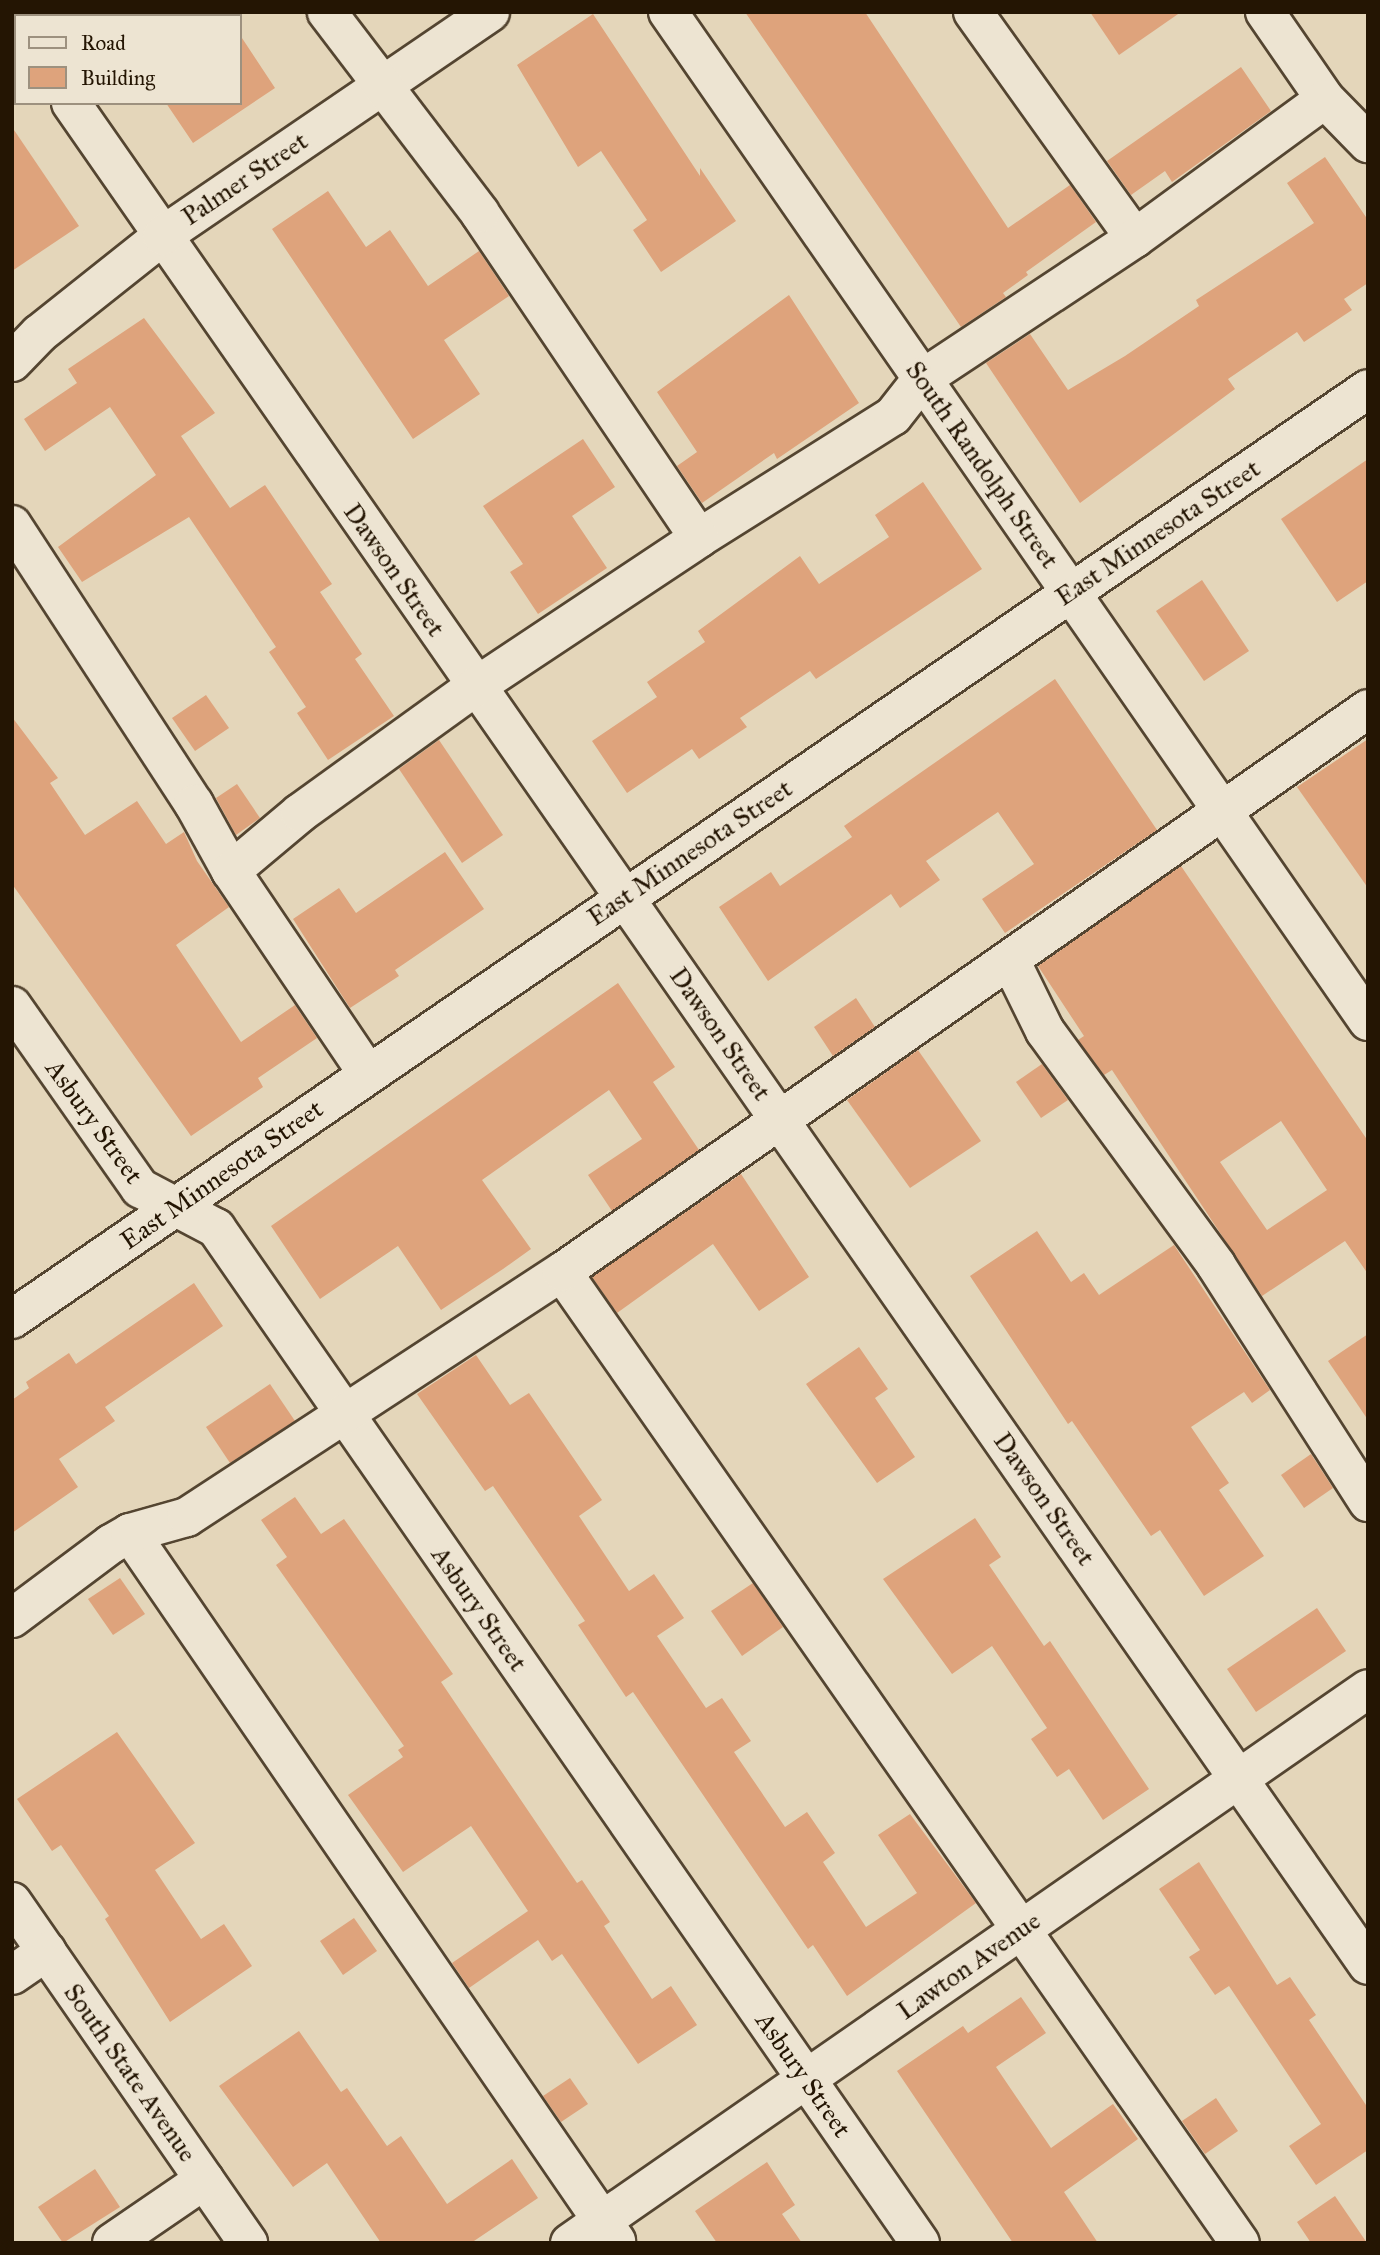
<!DOCTYPE html>
<html>
<head>
<meta charset="utf-8">
<style>
  body { margin:0 }
  #map { position:relative; width:1380px; height:2255px; overflow:hidden; background:#e4d6ba; font-family:"IM FELL Great Primer",serif }
  div>[style] { position:absolute }
  .building>* { inset:0; background:#dea37c }
  .roads { filter:drop-shadow(2px 0 #544531) drop-shadow(-2px 0 #544531) drop-shadow(0 2px #544531) drop-shadow(0 -2px #544531) }
  .minor>* { height:38px; margin:-19px; padding:0 19px; transform-origin:19px; border-radius:19px; background:#ede4d2 }
  span { translate:-50% -50%; white-space:nowrap; text-align:center; line-height:1.15; -webkit-text-stroke:6px #ede4d2; paint-order:stroke }
  .street-label { font-size:26px; color:#241503 }
  .frame { position:absolute; inset:0; border:14px solid #241503; pointer-events:none }
  .legend { position:absolute; left:14px; top:14px; width:228px; height:91px; box-sizing:border-box; background:#ede4d2; border:2px solid #9d917f; margin:0; padding:9px 12px; list-style:none; font-size:21px; color:#241503 }
  .legend li { display:flex; align-items:center; gap:14px; height:35px }
  .legend b { width:35px; border:2px solid #9d917f }
</style>
</head>
<body>
<div id="map">
  <div class="building">
    <i style="clip-path:polygon(745px 12px,865px 12px,1008px 228px,1070px 185px,1096px 222px,1026px 272px,1028px 275px,1003px 293px,1006px 297px,961px 327px)"></i>
    <i style="clip-path:polygon(1090px 12px,1181px 12px,1119px 55px)"></i>
    <i style="clip-path:polygon(593px 14px,700px 176px,700px 168px,736px 221px,661px 272px,633px 230px,647px 220px,601px 151px,578px 167px,517px 65px)"></i>
    <i style="clip-path:polygon(240px 35px,275px 88px,193px 143px,166px 103px,240px 103px)"></i>
    <i style="clip-path:polygon(1241px 67px,1271px 111px,1172px 182px,1165px 171px,1131px 195px,1107px 161px)"></i>
    <i style="clip-path:polygon(12px 127px,79px 226px,12px 271px)"></i>
    <i style="clip-path:polygon(1325px 157px,1368px 220px,1368px 283px,1344px 299px,1352px 310px,1304px 342px,1297px 332px,1228px 379px,1235px 389px,1080px 503px,986px 363px,1030px 334px,1068px 390px,1125px 356px,1199px 306px,1196px 300px,1314px 223px,1287px 183px)"></i>
    <i style="clip-path:polygon(328px 191px,366px 247px,390px 230px,428px 286px,479px 251px,509px 296px,444px 340px,480px 394px,413px 439px,272px 229px)"></i>
    <i style="clip-path:polygon(789px 295px,859px 403px,777px 459px,774px 453px,702px 503px,677px 466px,697px 452px,657px 392px)"></i>
    <i style="clip-path:polygon(144px 318px,215px 413px,181px 436px,230px 508px,265px 485px,332px 584px,320px 592px,362px 654px,355px 659px,394px 716px,328px 760px,297px 713px,306px 707px,269px 652px,276px 647px,189px 517px,82px 582px,58px 547px,156px 475px,110px 407px,45px 451px,24px 419px,77px 383px,68px 369px)"></i>
    <i style="clip-path:polygon(583px 439px,615px 487px,572px 516px,607px 568px,538px 614px,510px 572px,523px 564px,483px 506px)"></i>
    <i style="clip-path:polygon(1368px 459px,1368px 581px,1337px 602px,1281px 519px)"></i>
    <i style="clip-path:polygon(923px 482px,982px 569px,816px 679px,810px 671px,740px 718px,747px 727px,699px 759px,692px 749px,627px 793px,592px 741px,657px 697px,647px 682px,705px 642px,698px 631px,800px 556px,819px 584px,889px 537px,875px 515px)"></i>
    <i style="clip-path:polygon(1202px 580px,1249px 651px,1204px 681px,1156px 611px)"></i>
    <i style="clip-path:polygon(1055px 679px,1157px 830px,1005px 933px,982px 899px,1034px 864px,998px 812px,926px 861px,940px 880px,900px 908px,891px 894px,768px 981px,719px 907px,771px 872px,780px 886px,852px 837px,844px 826px)"></i>
    <i style="clip-path:polygon(206px 695px,229px 728px,195px 751px,172px 718px)"></i>
    <i style="clip-path:polygon(12px 717px,58px 778px,50px 783px,85px 835px,137px 801px,166px 844px,184px 832px,197px 861px,229px 907px,176px 945px,241px 1042px,295px 1005px,317px 1038px,258px 1078px,263px 1087px,191px 1136px,12px 884px)"></i>
    <i style="clip-path:polygon(1368px 739px,1368px 888px,1297px 787px)"></i>
    <i style="clip-path:polygon(439px 740px,503px 835px,462px 863px,399px 769px)"></i>
    <i style="clip-path:polygon(237px 784px,260px 818px,236px 835px,216px 798px)"></i>
    <i style="clip-path:polygon(445px 852px,484px 909px,395px 970px,399px 976px,350px 1008px,293px 919px,339px 888px,356px 913px)"></i>
    <i style="clip-path:polygon(evenodd,1181px 866px,1368px 1141px,1368px 1274px,1345px 1241px,1262px 1296px,1112px 1070px,1104px 1075px,1078px 1040px,1084px 1036px,1038px 966px,1181px 866px,1281px 1121px,1327px 1190px,1267px 1230px,1220px 1162px,1281px 1121px)"></i>
    <i style="clip-path:polygon(618px 983px,675px 1067px,653px 1082px,699px 1150px,612px 1211px,588px 1175px,642px 1139px,609px 1090px,482px 1180px,531px 1249px,503px 1269px,441px 1310px,398px 1246px,320px 1299px,271px 1226px)"></i>
    <i style="clip-path:polygon(856px 998px,875px 1027px,833px 1056px,814px 1027px)"></i>
    <i style="clip-path:polygon(918px 1050px,981px 1141px,910px 1188px,847px 1100px)"></i>
    <i style="clip-path:polygon(1042px 1064px,1068px 1100px,1041px 1118px,1016px 1082px)"></i>
    <i style="clip-path:polygon(741px 1174px,809px 1277px,759px 1311px,713px 1244px,617px 1313px,592px 1277px)"></i>
    <i style="clip-path:polygon(1037px 1231px,1071px 1282px,1084px 1273px,1099px 1295px,1174px 1245px,1270px 1390px,1252px 1403px,1244px 1392px,1191px 1427px,1229px 1483px,1219px 1490px,1264px 1556px,1204px 1596px,1160px 1530px,1151px 1536px,1072px 1421px,1068px 1424px,970px 1276px)"></i>
    <i style="clip-path:polygon(194px 1283px,223px 1326px,105px 1407px,115px 1421px,59px 1459px,78px 1487px,12px 1533px,12px 1400px,29px 1388px,26px 1382px,69px 1353px,76px 1364px)"></i>
    <i style="clip-path:polygon(1368px 1334px,1368px 1420px,1328px 1361px)"></i>
    <i style="clip-path:polygon(859px 1347px,888px 1389px,875px 1398px,915px 1457px,877px 1483px,806px 1384px)"></i>
    <i style="clip-path:polygon(476px 1355px,510px 1405px,529px 1393px,602px 1500px,579px 1516px,629px 1591px,654px 1574px,684px 1618px,657px 1636px,706px 1708px,722px 1698px,751px 1741px,734px 1752px,785px 1827px,807px 1812px,835px 1853px,823px 1862px,866px 1927px,917px 1893px,878px 1835px,910px 1814px,976px 1903px,847px 1996px,813px 1945px,808px 1949px,633px 1692px,626px 1697px,578px 1625px,585px 1621px,493px 1486px,485px 1491px,417px 1394px)"></i>
    <i style="clip-path:polygon(270px 1384px,295px 1421px,230px 1463px,206px 1427px)"></i>
    <i style="clip-path:polygon(1311px 1454px,1333px 1488px,1304px 1508px,1281px 1475px)"></i>
    <i style="clip-path:polygon(295px 1497px,321px 1534px,344px 1519px,453px 1674px,441px 1682px,577px 1883px,582px 1880px,610px 1922px,604px 1926px,652px 1999px,671px 1986px,697px 2025px,638px 2064px,562px 1954px,552px 1961px,538px 1940px,469px 1988px,452px 1963px,528px 1911px,471px 1826px,403px 1872px,348px 1795px,403px 1757px,398px 1750px,404px 1746px,276px 1565px,287px 1557px,261px 1520px)"></i>
    <i style="clip-path:polygon(975px 1518px,1001px 1557px,989px 1565px,1044px 1646px,1050px 1641px,1149px 1789px,1103px 1820px,1069px 1769px,1057px 1777px,1031px 1739px,1047px 1728px,992px 1646px,952px 1674px,883px 1579px)"></i>
    <i style="clip-path:polygon(120px 1578px,145px 1614px,113px 1635px,88px 1599px)"></i>
    <i style="clip-path:polygon(753px 1583px,783px 1627px,742px 1656px,711px 1611px)"></i>
    <i style="clip-path:polygon(1317px 1608px,1346px 1651px,1256px 1712px,1227px 1669px)"></i>
    <i style="clip-path:polygon(117px 1732px,195px 1843px,155px 1870px,201px 1939px,224px 1924px,252px 1966px,170px 2022px,105px 1919px,109px 1916px,61px 1845px,52px 1851px,17px 1799px)"></i>
    <i style="clip-path:polygon(1199px 1862px,1277px 1985px,1290px 1977px,1316px 2015px,1309px 2020px,1368px 2108px,1368px 2150px,1316px 2185px,1289px 2146px,1321px 2124px,1229px 1986px,1215px 1995px,1189px 1957px,1200px 1950px,1159px 1889px)"></i>
    <i style="clip-path:polygon(354px 1918px,377px 1951px,343px 1975px,320px 1941px)"></i>
    <i style="clip-path:polygon(1021px 1997px,1046px 2033px,996px 2067px,1051px 2148px,1113px 2104px,1138px 2139px,1064px 2192px,1098px 2243px,1013px 2243px,897px 2071px,963px 2026px,968px 2033px)"></i>
    <i style="clip-path:polygon(299px 2031px,341px 2092px,347px 2088px,387px 2146px,401px 2136px,447px 2204px,512px 2159px,538px 2198px,471px 2243px,381px 2243px,327px 2163px,293px 2187px,219px 2086px)"></i>
    <i style="clip-path:polygon(570px 2078px,588px 2104px,561px 2122px,543px 2096px)"></i>
    <i style="clip-path:polygon(1216px 2098px,1238px 2131px,1205px 2154px,1182px 2121px)"></i>
    <i style="clip-path:polygon(767px 2162px,795px 2205px,782px 2214px,802px 2243px,717px 2243px,695px 2211px)"></i>
    <i style="clip-path:polygon(95px 2169px,120px 2207px,63px 2243px,38px 2207px)"></i>
    <i style="clip-path:polygon(1335px 2196px,1367px 2243px,1311px 2243px,1297px 2222px)"></i>
  </div>
  <div class="roads">
    <div class="minor">
      <i style="left:668px;top:12px;width:1228px;rotate:55.25deg"></i>
      <i style="left:973px;top:12px;width:278px;rotate:54.4deg"></i>
      <i style="left:1135px;top:238px;width:235px;rotate:-36.2deg"></i>
      <i style="left:1265px;top:12px;width:106px;rotate:55.4deg"></i>
      <i style="left:1325px;top:99px;width:62px;rotate:45.7deg"></i>
      <i style="left:12px;top:19px;width:6px;rotate:51deg"></i>
      <i style="left:71px;top:103px;width:2269px;rotate:55.14deg"></i>
      <i style="left:12px;top:362px;width:39px;rotate:-46deg"></i>
      <i style="left:39px;top:334px;width:157px;rotate:-38.5deg"></i>
      <i style="left:162px;top:236px;width:397px;rotate:-34.3deg"></i>
      <i style="left:12px;top:525px;width:333px;rotate:56.9deg"></i>
      <i style="left:194px;top:804px;width:77px;rotate:61.1deg"></i>
      <i style="left:231px;top:871px;width:245px;rotate:56deg"></i>
      <i style="left:699px;top:538px;width:229px;rotate:-32.2deg"></i>
      <i style="left:893px;top:416px;width:47px;rotate:-51.9deg"></i>
      <i style="left:922px;top:379px;width:255px;rotate:-33.5deg"></i>
      <i style="left:231px;top:871px;width:90px;rotate:-40deg"></i>
      <i style="left:300px;top:813px;width:216px;rotate:-35.8deg"></i>
      <i style="left:475px;top:687px;width:269px;rotate:-33.6deg"></i>
      <i style="left:699px;top:538px;width:392px;rotate:-124deg"></i>
      <i style="left:480px;top:213px;width:253px;rotate:-127.3deg"></i>
      <i style="left:1010px;top:960px;width:79px;rotate:63.8deg"></i>
      <i style="left:1045px;top:1031px;width:290px;rotate:53.8deg"></i>
      <i style="left:1216px;top:1265px;width:282px;rotate:57.3deg"></i>
      <i style="left:12px;top:1006px;width:223px;rotate:54.9deg"></i>
      <i style="left:140px;top:1188px;width:86px;rotate:27.8deg"></i>
      <i style="left:216px;top:1228px;width:1235px;rotate:55.25deg"></i>
      <i style="left:562px;top:1272px;width:1184px;rotate:55.08deg"></i>
      <i style="left:12px;top:1319px;width:1644px;rotate:-34.44deg"></i>
      <i style="left:130px;top:1533px;width:859px;rotate:55.53deg"></i>
      <i style="left:12px;top:1618px;width:124px;rotate:-36.8deg"></i>
      <i style="left:111px;top:1544px;width:22px;rotate:-30deg"></i>
      <i style="left:130px;top:1533px;width:59px;rotate:-15.7deg"></i>
      <i style="left:187px;top:1517px;width:448px;rotate:-33.2deg"></i>
      <i style="left:562px;top:1272px;width:983px;rotate:-34.93deg"></i>
      <i style="left:12px;top:1902px;width:415px;rotate:55.3deg"></i>
      <i style="left:12px;top:1975px;width:42px;rotate:-34.4deg"></i>
      <i style="left:112px;top:2243px;width:112px;rotate:-34.4deg"></i>
      <i style="left:570px;top:2243px;width:971px;rotate:-34.77deg"></i>
    </div>
  </div>
  <div class="street-label">
    <span style="left:245px;top:179px;rotate:-34deg">Palmer Street</span>
    <span style="left:982px;top:465px;rotate:55deg">South Randolph Street</span>
    <span style="left:1158px;top:533px;rotate:-34deg">East Minnesota Street</span>
    <span style="left:394px;top:570px;rotate:55deg">Dawson Street</span>
    <span style="left:690px;top:853px;rotate:-34deg">East Minnesota Street</span>
    <span style="left:720px;top:1034px;rotate:55deg">Dawson Street</span>
    <span style="left:94px;top:1122px;rotate:54deg">Asbury Street</span>
    <span style="left:222px;top:1175px;rotate:-35deg">East Minnesota Street</span>
    <span style="left:1044px;top:1499px;rotate:55deg">Dawson Street</span>
    <span style="left:479px;top:1609px;rotate:55deg">Asbury Street</span>
    <span style="left:969px;top:1966px;rotate:-35deg">Lawton Avenue</span>
    <span style="left:130px;top:2073px;rotate:55deg">South State Avenue</span>
    <span style="left:803px;top:2075px;rotate:55deg">Asbury Street</span>
  </div>
  <div class="frame"></div>
  <ul class="legend">
  <li><b style="height:9px;background:#ede4d2"></b>Road</li>
  <li><b style="height:19px;background:#dea37c"></b>Building</li>
  </ul>
</div>
</body>
</html>
